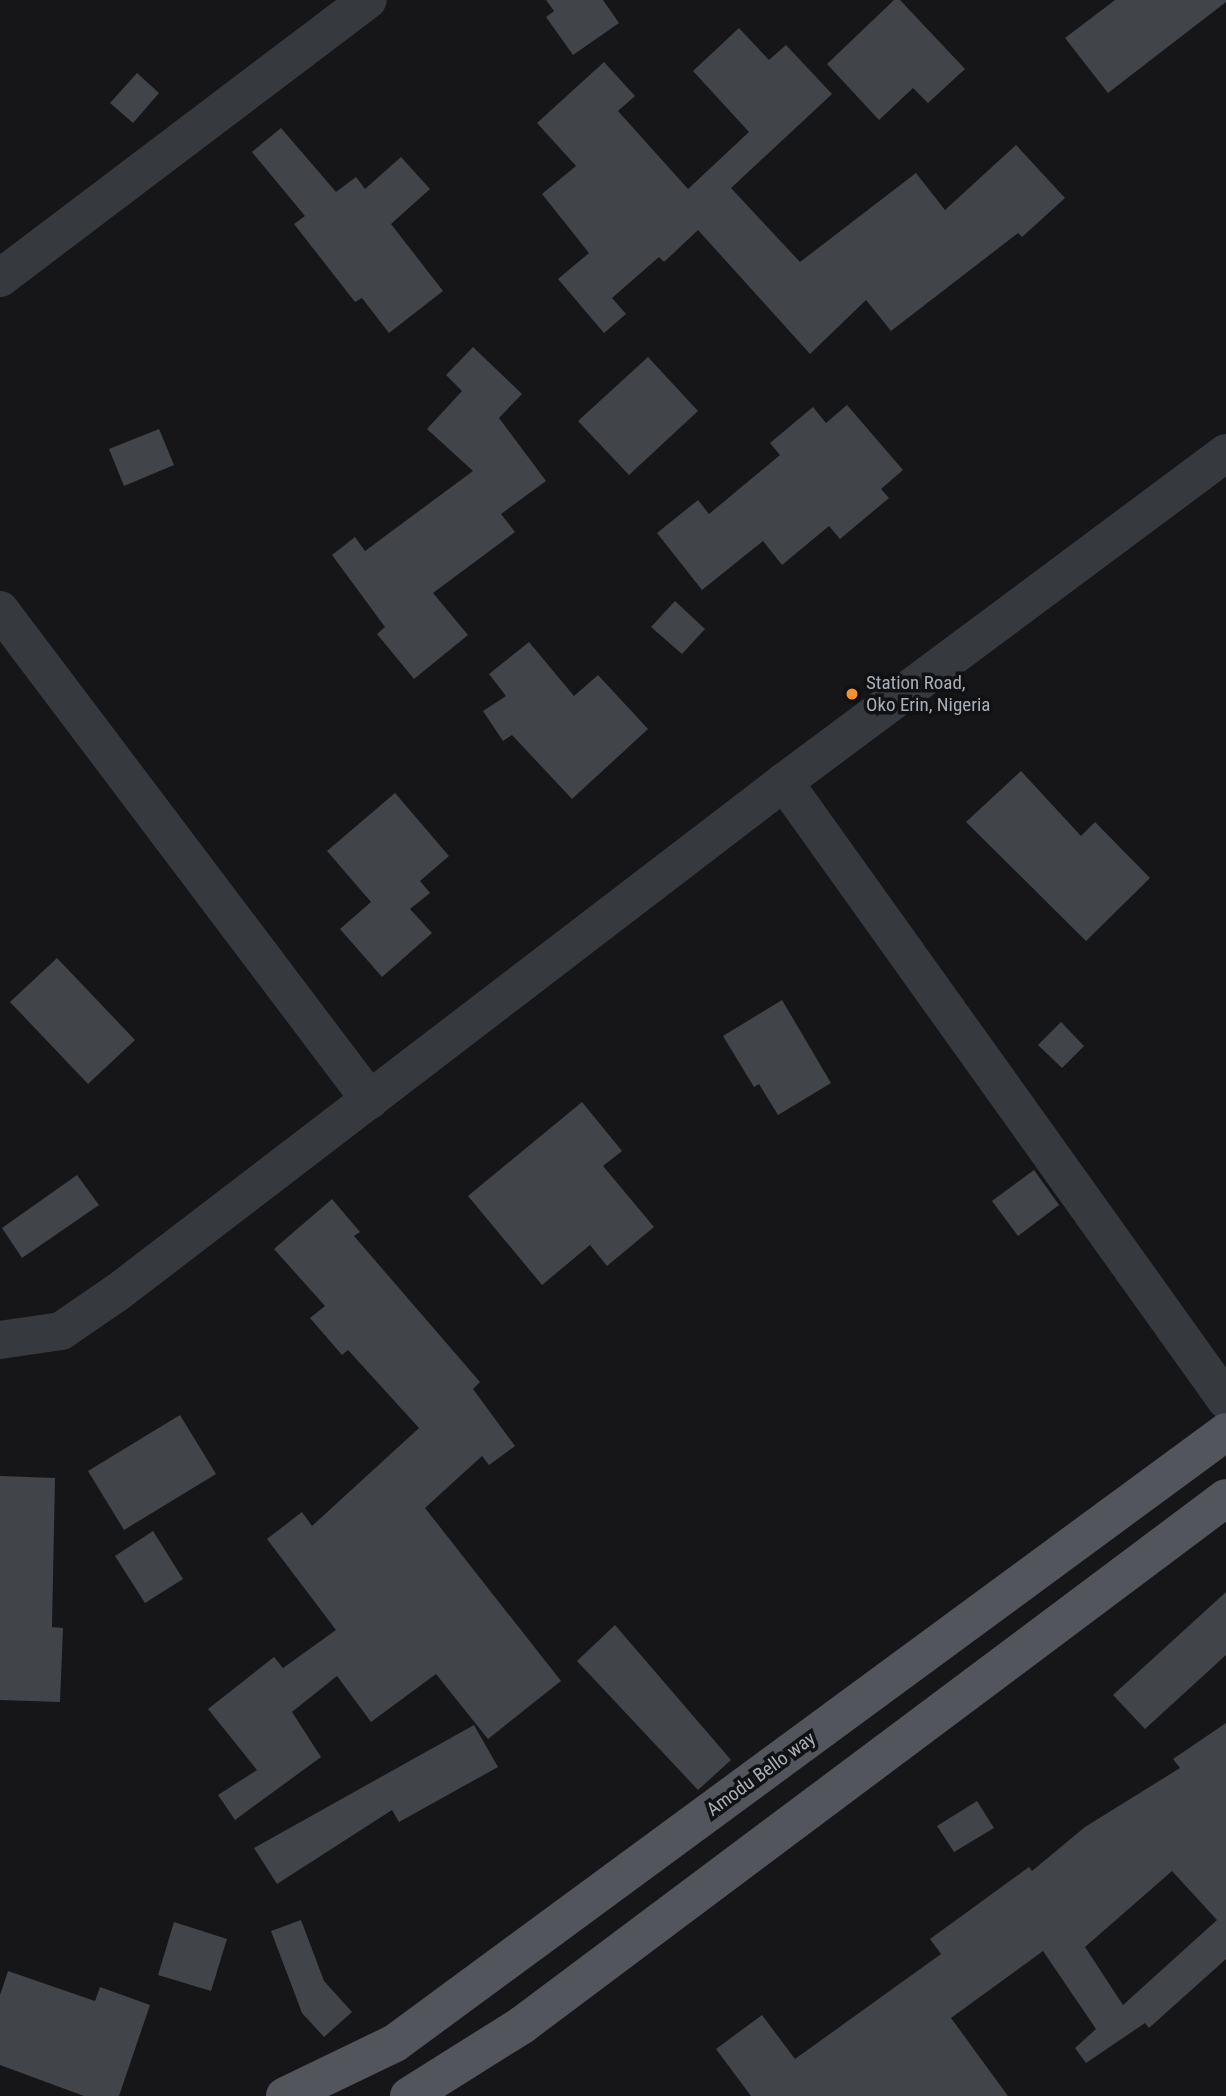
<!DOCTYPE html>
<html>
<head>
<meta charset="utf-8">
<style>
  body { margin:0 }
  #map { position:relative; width:1226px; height:2096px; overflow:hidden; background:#161618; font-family:"Roboto Condensed",sans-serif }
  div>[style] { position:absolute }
  .building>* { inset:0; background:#414448 }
  .minor>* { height:38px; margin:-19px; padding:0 19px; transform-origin:19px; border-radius:19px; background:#36393d }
  .major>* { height:38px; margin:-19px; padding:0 19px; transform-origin:19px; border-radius:19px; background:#52565c }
  .dots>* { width:19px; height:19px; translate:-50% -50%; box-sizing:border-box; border:4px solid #111113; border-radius:50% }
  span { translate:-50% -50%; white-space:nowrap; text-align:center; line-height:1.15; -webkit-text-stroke:7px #111113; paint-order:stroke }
  .poi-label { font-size:19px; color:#a7afb8 }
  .left { translate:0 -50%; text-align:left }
  .street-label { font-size:19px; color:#a7afb8 }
</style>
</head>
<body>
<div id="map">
  <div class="building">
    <i style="clip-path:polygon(546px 0,603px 0,619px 23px,573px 55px,546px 17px,554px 11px)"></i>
    <i style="clip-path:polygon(894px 0,900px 0,965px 69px,928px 103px,913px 88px,879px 120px,827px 64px)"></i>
    <i style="clip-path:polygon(1115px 0,1226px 0,1226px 2px,1108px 93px,1065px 38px)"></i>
    <i style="clip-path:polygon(739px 28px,769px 60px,786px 45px,832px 94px,731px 188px,800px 262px,916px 173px,945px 210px,1016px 145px,1065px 198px,1022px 237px,1018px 233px,891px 331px,866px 300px,810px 354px,698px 230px,664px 262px,659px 257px,612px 298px,626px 314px,604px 333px,558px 279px,589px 253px,542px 194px,576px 166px,537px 123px,604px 62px,635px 96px,618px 111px,688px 189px,749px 132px,693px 71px)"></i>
    <i style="clip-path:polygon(137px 73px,159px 93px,133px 123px,110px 103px)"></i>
    <i style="clip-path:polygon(281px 128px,336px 192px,356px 177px,365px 189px,401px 157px,430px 189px,391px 224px,443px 291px,389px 333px,362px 298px,355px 302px,294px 224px,305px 216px,252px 152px)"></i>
    <i style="clip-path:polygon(473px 347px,522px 394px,499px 418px,546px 481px,501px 514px,515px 532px,433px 593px,468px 635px,414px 679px,377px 634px,385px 627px,332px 555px,355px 537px,365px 551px,473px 471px,427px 429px,462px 391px,446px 375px)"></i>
    <i style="clip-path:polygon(648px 357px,698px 411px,629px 475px,578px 421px)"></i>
    <i style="clip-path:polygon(847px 405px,903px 470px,881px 489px,889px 498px,840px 539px,829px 526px,782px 565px,763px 541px,702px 590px,657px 533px,698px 500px,709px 514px,780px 455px,770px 443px,813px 407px,826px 423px)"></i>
    <i style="clip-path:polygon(159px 429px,174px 465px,124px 486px,109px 449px)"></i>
    <i style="clip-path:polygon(675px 601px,705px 629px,682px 654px,651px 627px)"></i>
    <i style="clip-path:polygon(529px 642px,574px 696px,598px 675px,648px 729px,572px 799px,512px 735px,503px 741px,483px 711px,506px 696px,489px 674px)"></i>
    <i style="clip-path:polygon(1021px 771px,1081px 836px,1095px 822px,1150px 878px,1086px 941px,966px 822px)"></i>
    <i style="clip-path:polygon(395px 793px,449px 856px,420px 881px,430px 893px,410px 909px,432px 933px,382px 977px,340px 929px,371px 902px,327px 851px)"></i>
    <i style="clip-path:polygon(57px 958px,135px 1040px,88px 1084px,10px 1002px)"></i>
    <i style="clip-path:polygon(782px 1000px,831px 1083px,778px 1115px,759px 1084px,754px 1087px,723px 1036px)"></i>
    <i style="clip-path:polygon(1061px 1022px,1084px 1046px,1062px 1068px,1038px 1045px)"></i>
    <i style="clip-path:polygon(582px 1102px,622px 1151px,603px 1166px,654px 1227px,607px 1266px,590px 1245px,542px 1285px,468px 1196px)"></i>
    <i style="clip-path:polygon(1034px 1170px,1059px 1205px,1018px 1236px,992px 1201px)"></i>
    <i style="clip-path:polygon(77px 1175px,99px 1205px,22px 1258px,2px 1228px)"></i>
    <i style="clip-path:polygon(332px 1199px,360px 1232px,354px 1236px,480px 1382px,473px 1389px,515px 1446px,489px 1465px,482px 1456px,425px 1508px,561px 1681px,488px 1739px,436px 1674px,371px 1722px,337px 1676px,292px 1712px,321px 1757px,235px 1820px,218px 1795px,257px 1770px,208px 1709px,274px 1657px,283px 1668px,336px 1630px,267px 1539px,302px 1512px,312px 1526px,419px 1428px,348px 1350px,342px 1355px,310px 1318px,325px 1306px,274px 1249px)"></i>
    <i style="clip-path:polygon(180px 1415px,216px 1474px,124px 1530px,88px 1471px)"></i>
    <i style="clip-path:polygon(0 1476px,55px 1478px,52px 1627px,63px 1628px,60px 1702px,0 1700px)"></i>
    <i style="clip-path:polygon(153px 1531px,183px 1579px,145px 1603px,115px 1556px)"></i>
    <i style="clip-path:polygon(1226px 1592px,1226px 1655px,1145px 1729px,1113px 1695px)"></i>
    <i style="clip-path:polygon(615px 1625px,731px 1760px,698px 1790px,577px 1661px)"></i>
    <i style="clip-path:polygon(evenodd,1226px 1723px,1226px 1959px,1149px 2028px,1145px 2023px,1086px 2063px,1075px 2048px,1096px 2029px,1043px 1951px,951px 2018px,1008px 2096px,751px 2096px,716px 2049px,762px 2015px,795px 2059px,941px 1954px,930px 1939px,1029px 1867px,1032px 1871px,1085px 1827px,1180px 1768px,1173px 1759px,1226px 1723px,1172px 1871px,1217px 1920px,1123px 2005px,1085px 1947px,1172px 1871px)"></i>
    <i style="clip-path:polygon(474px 1725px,498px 1767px,399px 1822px,392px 1810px,277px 1884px,254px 1848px)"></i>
    <i style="clip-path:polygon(977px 1801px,994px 1828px,954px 1852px,937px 1826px)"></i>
    <i style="clip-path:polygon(301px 1920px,324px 1981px,352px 2012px,324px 2037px,302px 2013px,271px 1931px)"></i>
    <i style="clip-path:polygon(174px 1922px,227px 1939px,211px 1991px,158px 1975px)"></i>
    <i style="clip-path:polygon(8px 1971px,95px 2001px,100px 1987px,150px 2005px,119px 2096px,84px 2096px,0 2065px,0 1995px)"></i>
  </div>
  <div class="minor">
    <i style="left:0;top:278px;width:461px;rotate:-37.1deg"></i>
    <i style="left:0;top:610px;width:614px;rotate:52.94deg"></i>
    <i style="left:784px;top:782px;width:760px;rotate:54.43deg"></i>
    <i style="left:0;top:1340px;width:62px;rotate:-8.4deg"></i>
    <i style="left:61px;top:1331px;width:69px;rotate:-34.4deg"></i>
    <i style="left:118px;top:1292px;width:839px;rotate:-37.44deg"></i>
    <i style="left:784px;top:782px;width:551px;rotate:-36.66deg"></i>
  </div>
  <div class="major">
    <i style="left:285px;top:2096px;width:122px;rotate:-25.7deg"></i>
    <i style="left:395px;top:2043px;width:1031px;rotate:-36.33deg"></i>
    <i style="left:409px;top:2096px;width:133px;rotate:-32.1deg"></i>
    <i style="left:522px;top:2025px;width:879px;rotate:-36.82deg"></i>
  </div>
  <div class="dots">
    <i style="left:852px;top:694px;background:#f8902d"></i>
  </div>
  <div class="poi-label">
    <span class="left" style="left:866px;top:694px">Station Road,<br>Oko Erin, Nigeria</span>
  </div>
  <div class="street-label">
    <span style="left:761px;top:1774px;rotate:-36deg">Amodu Bello way</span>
  </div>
</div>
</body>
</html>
